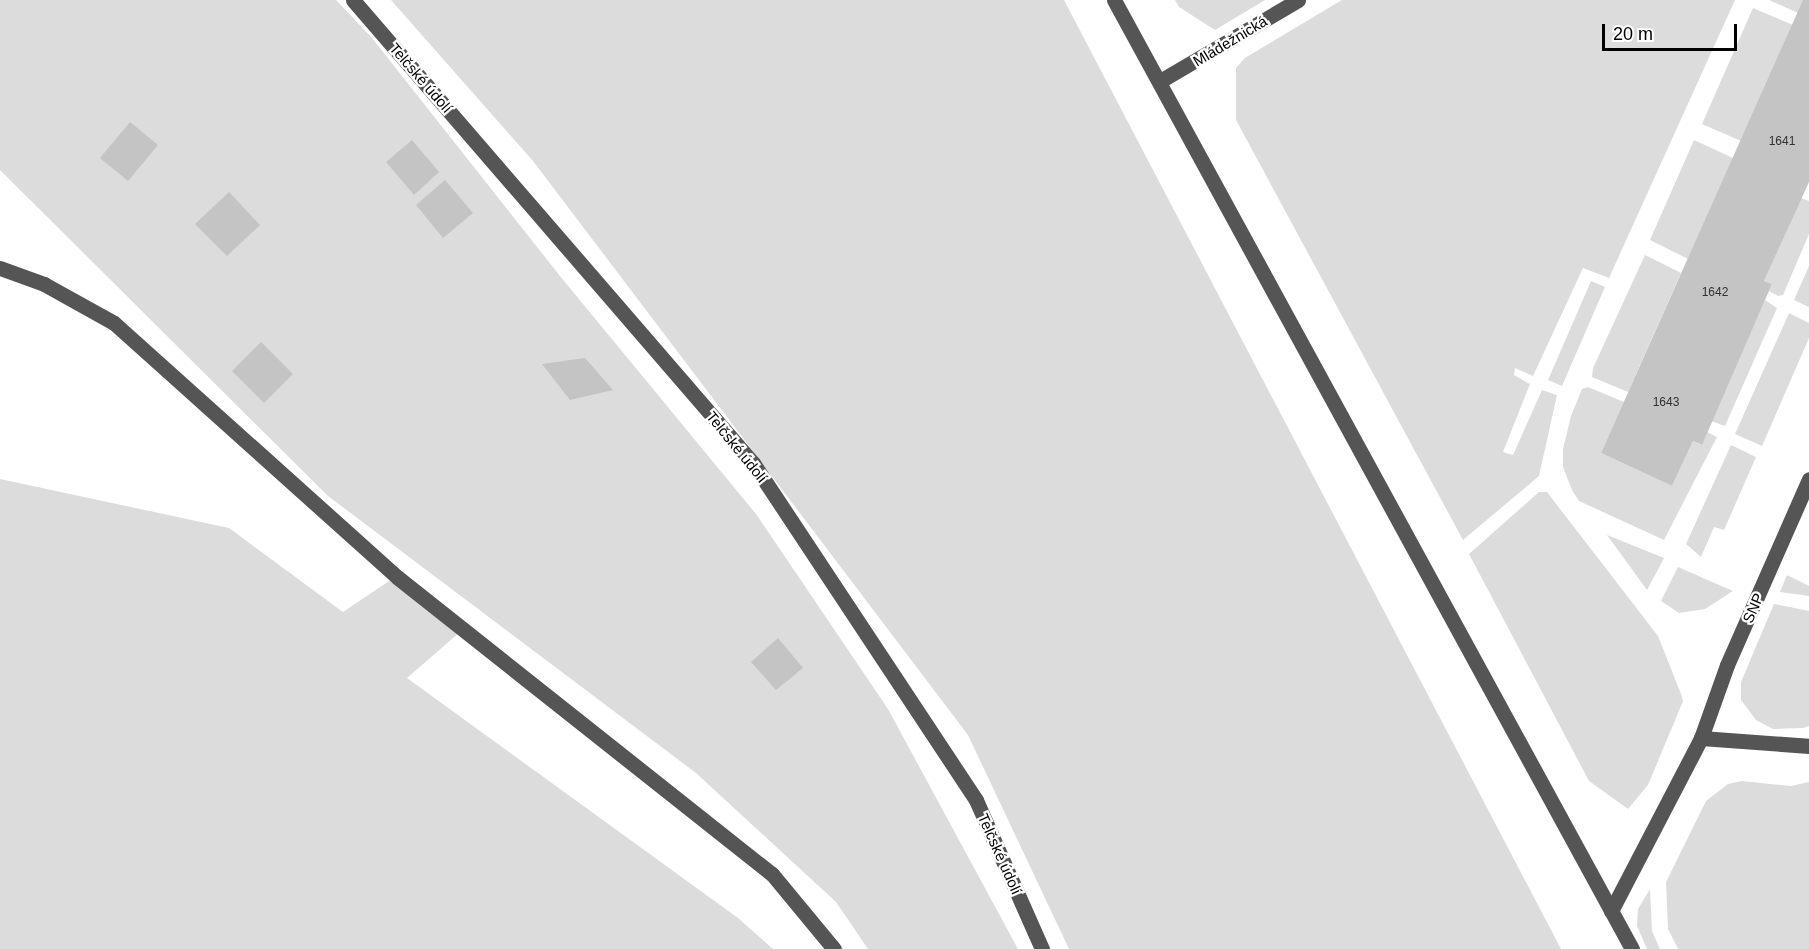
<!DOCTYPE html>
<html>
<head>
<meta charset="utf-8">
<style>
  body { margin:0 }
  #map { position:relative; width:1809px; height:949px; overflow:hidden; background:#fff; font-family:Arial,sans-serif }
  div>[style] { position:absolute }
  .green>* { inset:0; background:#dcdcdc }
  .building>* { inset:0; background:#c4c4c4 }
  .minor>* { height:15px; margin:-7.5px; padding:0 7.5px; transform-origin:7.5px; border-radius:7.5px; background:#555 }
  span { translate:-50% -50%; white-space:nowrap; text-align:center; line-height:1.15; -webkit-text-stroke:4.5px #fff; paint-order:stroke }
  .number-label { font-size:12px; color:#313131 }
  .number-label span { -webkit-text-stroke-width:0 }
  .street-label { font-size:15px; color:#000 }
  .scale { position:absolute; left:1602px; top:24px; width:135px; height:27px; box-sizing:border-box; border:3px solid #000; border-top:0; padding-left:8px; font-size:18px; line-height:21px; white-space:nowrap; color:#000; -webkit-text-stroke:4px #fff; paint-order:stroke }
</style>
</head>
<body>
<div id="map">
  <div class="green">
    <i style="clip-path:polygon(0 0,336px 0,372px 38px,560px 276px,756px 514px,888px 709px,1018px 949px,868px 949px,836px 902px,696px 773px,328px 496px,0 170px)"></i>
    <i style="clip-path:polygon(391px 0,1064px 0,1561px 949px,1069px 949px,968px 735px,533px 161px)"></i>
    <i style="clip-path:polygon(1175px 0,1265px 0,1215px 30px,1179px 7px)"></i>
    <i style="clip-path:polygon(1342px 0,1735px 0,1609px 278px,1583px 268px,1533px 376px,1515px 368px,1514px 375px,1530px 384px,1503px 452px,1513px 455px,1542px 390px,1557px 395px,1539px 476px,1463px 540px,1236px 120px,1236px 68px,1245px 58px)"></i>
    <i style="clip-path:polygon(1769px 0,1804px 0,1798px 13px)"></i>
    <i style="clip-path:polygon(1753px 8px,1793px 25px,1741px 141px,1702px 124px)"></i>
    <i style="clip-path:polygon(1694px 140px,1733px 158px,1688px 259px,1650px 240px)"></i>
    <i style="clip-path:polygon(1801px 198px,1809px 201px,1809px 234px,1783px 295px,1778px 296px,1769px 291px,1772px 284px,1764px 281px)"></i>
    <i style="clip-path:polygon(1645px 255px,1681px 273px,1628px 392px,1592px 377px,1593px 368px)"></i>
    <i style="clip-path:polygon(1809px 266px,1809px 307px,1794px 300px)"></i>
    <i style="clip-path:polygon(1591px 281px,1605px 287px,1562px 386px,1548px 380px)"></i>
    <i style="clip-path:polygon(1765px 300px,1777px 308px,1725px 426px,1711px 421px)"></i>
    <i style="clip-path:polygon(1789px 313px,1809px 323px,1809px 338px,1762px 446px,1735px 434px)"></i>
    <i style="clip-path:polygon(1588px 387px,1624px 402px,1601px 453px,1672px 486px,1693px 441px,1701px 445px,1707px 432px,1717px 437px,1664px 540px,1579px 501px,1572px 490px,1563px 467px,1563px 449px,1571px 416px,1582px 389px)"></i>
    <i style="clip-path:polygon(1731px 445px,1756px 457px,1724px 530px,1714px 527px,1701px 557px,1686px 544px)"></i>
    <i style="clip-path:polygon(0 479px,229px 528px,343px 612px,392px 579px,460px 632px,407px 678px,738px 918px,773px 949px,0 949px)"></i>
    <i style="clip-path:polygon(1539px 492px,1547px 492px,1658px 636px,1681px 694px,1683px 701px,1648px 785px,1628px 809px,1589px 781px,1469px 554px)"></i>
    <i style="clip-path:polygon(1607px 535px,1664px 558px,1647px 590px)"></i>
    <i style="clip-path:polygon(1678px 567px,1733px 591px,1705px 609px,1679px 613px,1661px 601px)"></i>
    <i style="clip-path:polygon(1787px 575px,1809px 586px,1809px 596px,1780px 592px)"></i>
    <i style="clip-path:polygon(1774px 604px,1809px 611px,1809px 726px,1803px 728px,1773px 729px,1756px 720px,1741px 700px,1741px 682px)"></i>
    <i style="clip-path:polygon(1742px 781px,1791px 786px,1809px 782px,1809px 949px,1678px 949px,1668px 929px,1666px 882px,1706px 801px,1728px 784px)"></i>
    <i style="clip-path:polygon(1650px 889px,1652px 931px,1660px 949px,1647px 949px,1637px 926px,1638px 909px)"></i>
  </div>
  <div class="building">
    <i style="clip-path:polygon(1803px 0,1809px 0,1809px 182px,1764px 281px,1772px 284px,1765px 300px,1702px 445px,1693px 441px,1672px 486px,1601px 453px)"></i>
    <i style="clip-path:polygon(130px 122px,158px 145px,128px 181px,100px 158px)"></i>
    <i style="clip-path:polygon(412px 140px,439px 172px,414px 195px,386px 162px)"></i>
    <i style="clip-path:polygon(445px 180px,473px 213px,443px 238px,416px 205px)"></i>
    <i style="clip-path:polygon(229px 192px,260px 225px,227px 256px,195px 224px)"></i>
    <i style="clip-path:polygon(261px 342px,293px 374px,264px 403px,232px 371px)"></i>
    <i style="clip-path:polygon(585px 358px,613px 390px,570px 400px,542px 364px)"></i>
    <i style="clip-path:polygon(778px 638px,803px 668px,776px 690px,751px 662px)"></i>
  </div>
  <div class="minor">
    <i style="left:353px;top:0;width:612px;rotate:49.18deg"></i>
    <i style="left:753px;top:463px;width:404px;rotate:56.5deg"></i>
    <i style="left:976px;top:800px;width:163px;rotate:66.1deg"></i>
    <i style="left:1114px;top:0;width:1081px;rotate:61.37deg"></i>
    <i style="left:1160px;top:81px;width:160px;rotate:-30.4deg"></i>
    <i style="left:0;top:268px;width:47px;rotate:20deg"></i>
    <i style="left:44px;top:284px;width:80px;rotate:29.1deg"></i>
    <i style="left:114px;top:323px;width:380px;rotate:41.9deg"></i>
    <i style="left:397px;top:577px;width:478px;rotate:38.4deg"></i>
    <i style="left:772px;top:874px;width:97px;rotate:50.4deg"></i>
    <i style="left:1701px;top:738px;width:108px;rotate:4.2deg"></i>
    <i style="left:1611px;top:911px;width:195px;rotate:-62.5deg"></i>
    <i style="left:1701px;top:738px;width:77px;rotate:-70.4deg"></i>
    <i style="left:1727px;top:665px;width:203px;rotate:-66.2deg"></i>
  </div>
  <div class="number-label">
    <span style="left:1782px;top:142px">1641</span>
    <span style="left:1715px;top:293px">1642</span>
    <span style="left:1666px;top:403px">1643</span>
  </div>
  <div class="street-label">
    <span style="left:1230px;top:41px;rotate:-31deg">Mládežnická</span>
    <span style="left:421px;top:78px;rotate:49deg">Telčské údolí</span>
    <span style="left:737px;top:447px;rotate:51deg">Telčské údolí</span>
    <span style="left:1753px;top:608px;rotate:-66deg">SNP</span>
    <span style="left:1000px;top:854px;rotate:66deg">Telčské údolí</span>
  </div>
  <div class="scale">20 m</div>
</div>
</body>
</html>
